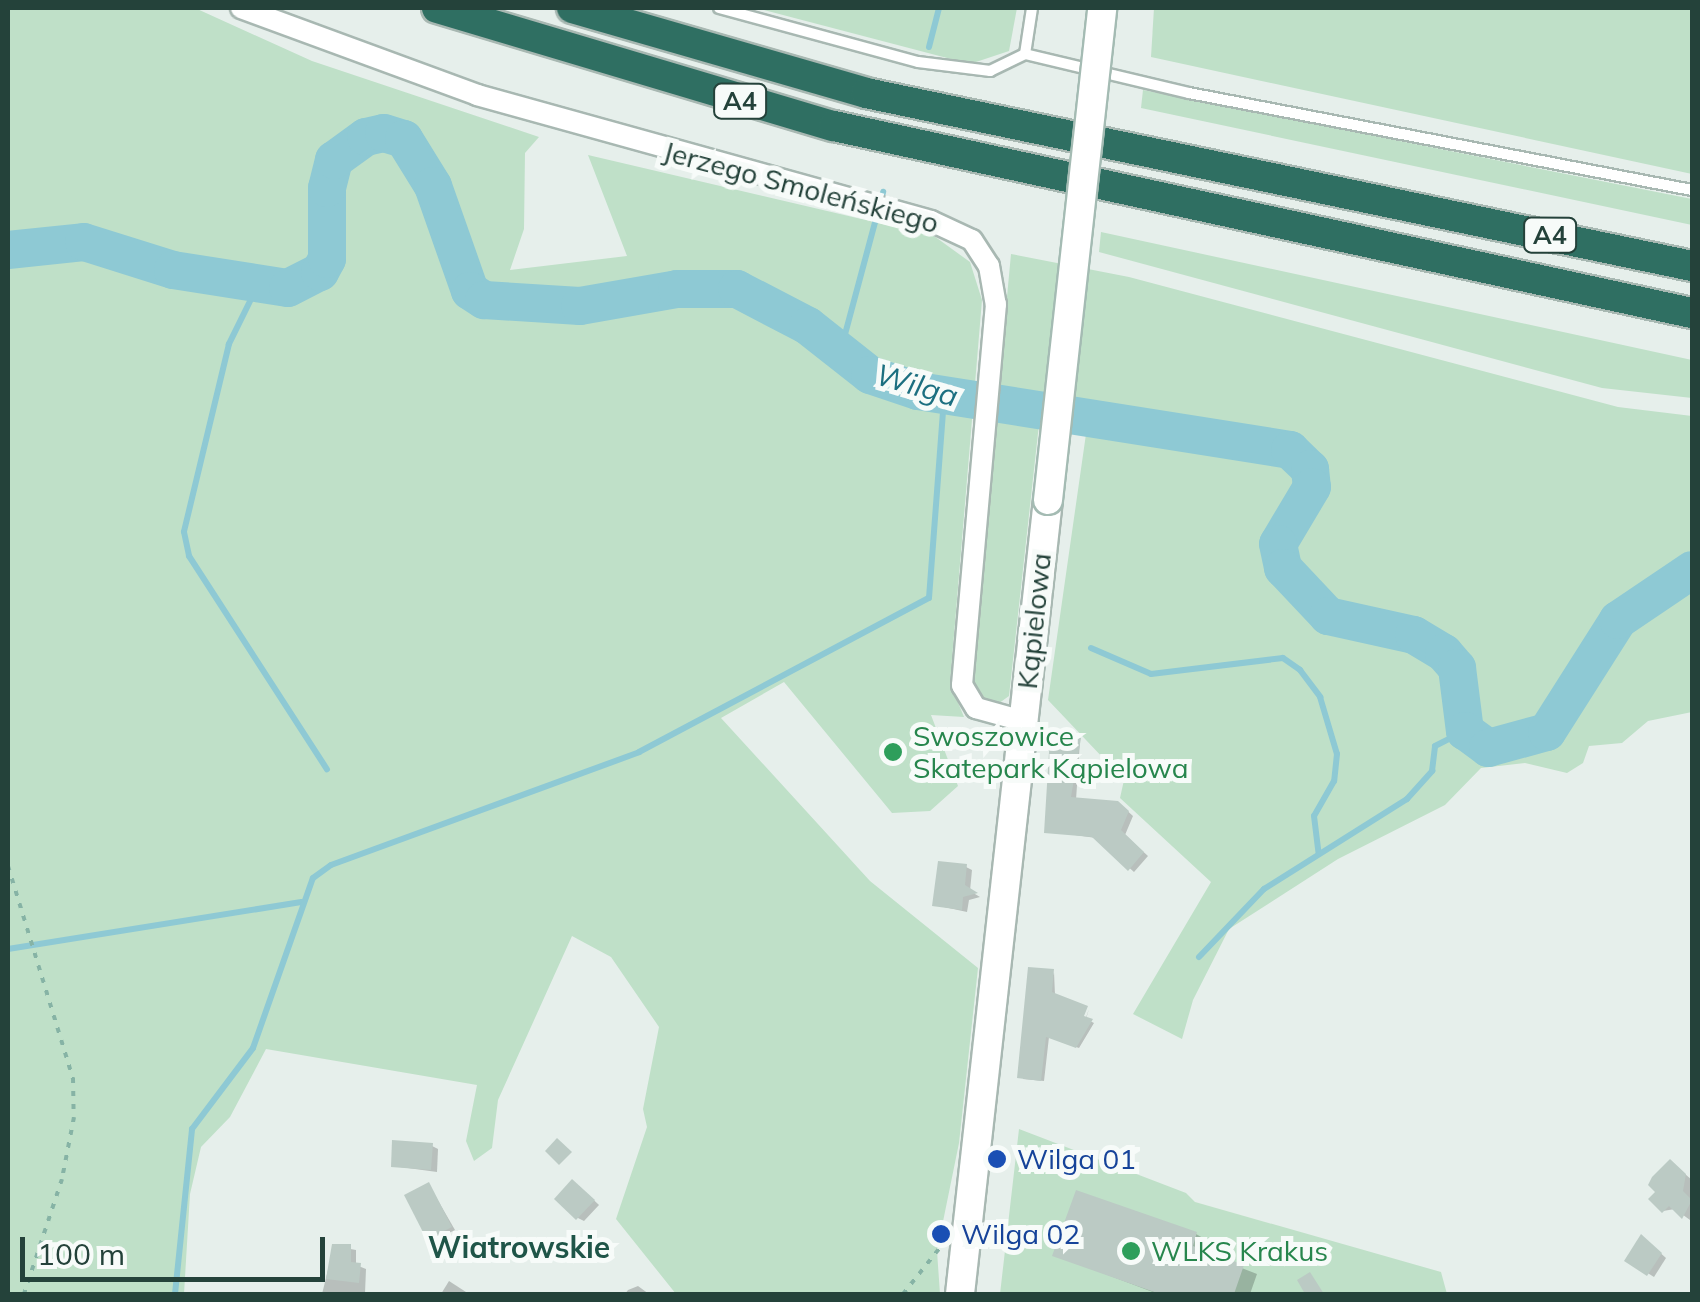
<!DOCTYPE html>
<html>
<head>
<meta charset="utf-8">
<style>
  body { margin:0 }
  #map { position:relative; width:1700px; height:1302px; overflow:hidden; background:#e6efeb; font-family:Mulish,sans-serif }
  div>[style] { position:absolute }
  .green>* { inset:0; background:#bfe0c8 }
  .shadow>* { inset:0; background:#0003 }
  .stream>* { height:6px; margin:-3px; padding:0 3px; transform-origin:3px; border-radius:3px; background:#8ec9d4 }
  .river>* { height:38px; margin:-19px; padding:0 19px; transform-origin:19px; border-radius:19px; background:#8ec9d4 }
  .building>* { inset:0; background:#bbcac4 }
  .path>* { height:4px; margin-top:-2px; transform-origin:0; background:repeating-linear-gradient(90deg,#86b3a5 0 5px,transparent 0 13px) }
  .roads { filter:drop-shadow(2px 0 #a8b8b2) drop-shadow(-2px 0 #a8b8b2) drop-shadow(0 2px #a8b8b2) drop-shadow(0 -2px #a8b8b2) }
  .lane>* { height:10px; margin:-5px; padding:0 5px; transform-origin:5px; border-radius:5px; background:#fff }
  .street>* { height:20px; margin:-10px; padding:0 10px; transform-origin:10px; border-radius:10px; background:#fff }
  .secondary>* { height:28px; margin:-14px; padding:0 14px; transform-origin:14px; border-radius:14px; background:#fff }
  .highway>* { height:30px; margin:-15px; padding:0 15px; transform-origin:15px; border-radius:15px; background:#2f6f62 }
  .bridges { filter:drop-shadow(2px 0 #a4bbb3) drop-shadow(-2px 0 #a4bbb3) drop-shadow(0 2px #a4bbb3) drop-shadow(0 -2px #a4bbb3) }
  .secondary-bridge>* { height:28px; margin:-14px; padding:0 14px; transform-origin:14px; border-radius:14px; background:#fff }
  .dots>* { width:28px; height:28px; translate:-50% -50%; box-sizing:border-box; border:5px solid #f7fbf9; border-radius:50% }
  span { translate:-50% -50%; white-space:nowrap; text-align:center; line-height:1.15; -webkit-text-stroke:10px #f7fbf9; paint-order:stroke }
  .shield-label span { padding:2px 8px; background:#f7fbf9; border:2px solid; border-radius:8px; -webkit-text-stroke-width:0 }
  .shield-label { font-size:25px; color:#24423a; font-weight:700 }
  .street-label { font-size:28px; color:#24423a }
  .leisure-label { font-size:28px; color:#27864d }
  .left { translate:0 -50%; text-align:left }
  .transit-label { font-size:28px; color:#164399 }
  .water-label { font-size:30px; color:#1c6f80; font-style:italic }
  .neighbourhood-label { font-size:30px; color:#1f5548; font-weight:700 }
  .frame { position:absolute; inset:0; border:10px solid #24423a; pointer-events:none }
  .scale { position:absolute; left:20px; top:1237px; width:305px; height:45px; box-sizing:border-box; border:5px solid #24423a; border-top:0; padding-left:12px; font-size:30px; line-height:35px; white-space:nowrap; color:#24423a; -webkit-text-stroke:8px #f7fbf9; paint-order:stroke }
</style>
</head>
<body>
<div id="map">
  <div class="green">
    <i style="clip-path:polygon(8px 8px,195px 8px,312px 61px,539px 137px,525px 153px,524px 229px,510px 270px,627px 256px,588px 155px,934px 236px,970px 262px,982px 300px,950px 683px,964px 717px,931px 715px,958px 786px,930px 811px,892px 813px,784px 682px,721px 718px,870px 881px,978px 968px,959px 1143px,937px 1251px,940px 1294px,676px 1294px,616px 1219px,647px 1127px,643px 1109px,659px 1027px,611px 957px,572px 936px,498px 1100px,492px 1148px,474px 1161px,466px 1141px,477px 1085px,266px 1049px,230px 1117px,201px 1147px,190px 1194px,184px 1294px,8px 1294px)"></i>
    <i style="clip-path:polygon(756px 8px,1017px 8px,1009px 51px,970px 64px)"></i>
    <i style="clip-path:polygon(1154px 8px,1692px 8px,1692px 174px,1151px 57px)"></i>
    <i style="clip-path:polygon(1143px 90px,1692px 199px,1692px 225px,1141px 108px)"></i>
    <i style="clip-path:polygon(1101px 232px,1692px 360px,1692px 398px,1602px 388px,1099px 252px)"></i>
    <i style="clip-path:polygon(1011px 254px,1129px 277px,1618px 407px,1692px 416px,1692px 712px,1648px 721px,1622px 743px,1589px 746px,1583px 763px,1567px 773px,1525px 763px,1481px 768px,1445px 805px,1338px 859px,1229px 929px,1193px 1000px,1182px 1039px,1133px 1014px,1211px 882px,1120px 798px,1124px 780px,1048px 700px,1089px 413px,1041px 406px,1009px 696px,995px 706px,982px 701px,971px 682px)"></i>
    <i style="clip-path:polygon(1019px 1129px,1186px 1193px,1195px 1202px,1441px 1272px,1447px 1294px,1000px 1294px)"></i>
  </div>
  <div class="shadow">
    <i style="clip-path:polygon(1080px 741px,1076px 800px,1123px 807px,1133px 816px,1125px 835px,1148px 856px,1134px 872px,1096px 838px,1047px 831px)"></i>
    <i style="clip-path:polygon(966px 867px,972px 870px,970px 891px,980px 897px,969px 900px,967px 912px,935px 905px)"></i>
    <i style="clip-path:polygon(1054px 972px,1055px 995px,1082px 1029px,1089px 1009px,1086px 1019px,1094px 1023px,1079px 1048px,1049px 1037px,1044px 1081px,1023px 1079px)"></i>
    <i style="clip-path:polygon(432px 1146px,438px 1149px,437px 1172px,393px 1166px)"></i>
    <i style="clip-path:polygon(1671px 1162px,1692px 1180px,1690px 1220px,1675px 1209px,1663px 1211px,1658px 1192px)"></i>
    <i style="clip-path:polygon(429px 1185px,455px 1230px,433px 1241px,429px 1238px)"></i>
    <i style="clip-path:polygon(579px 1186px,599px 1205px,584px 1221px,578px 1218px)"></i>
    <i style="clip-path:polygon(1196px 1234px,1210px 1242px,1206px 1254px,1257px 1274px,1250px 1294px,1158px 1294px,1055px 1255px)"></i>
    <i style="clip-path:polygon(1647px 1241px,1666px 1258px,1654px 1277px,1627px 1260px)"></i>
    <i style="clip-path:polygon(334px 1246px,356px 1250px,356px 1265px,366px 1269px,365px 1294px,322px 1294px)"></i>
    <i style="clip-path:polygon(449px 1281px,466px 1292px,464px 1294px,441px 1294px)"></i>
    <i style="clip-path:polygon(638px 1286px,649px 1294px,625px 1294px,628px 1290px)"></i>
  </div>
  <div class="stream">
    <i style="left:929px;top:47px;width:40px;rotate:-75.6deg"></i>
    <i style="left:257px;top:287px;width:64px;rotate:116.2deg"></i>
    <i style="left:229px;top:344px;width:193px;rotate:103.5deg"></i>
    <i style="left:184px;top:532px;width:25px;rotate:78deg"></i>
    <i style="left:189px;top:556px;width:254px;rotate:57.1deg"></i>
    <i style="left:840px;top:353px;width:167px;rotate:-75deg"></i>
    <i style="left:1091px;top:648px;width:65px;rotate:23.4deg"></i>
    <i style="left:1151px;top:674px;width:133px;rotate:-6.9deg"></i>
    <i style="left:1283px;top:658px;width:21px;rotate:35deg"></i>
    <i style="left:1300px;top:670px;width:34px;rotate:53deg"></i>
    <i style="left:1320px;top:697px;width:59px;rotate:73.4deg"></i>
    <i style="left:1337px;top:754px;width:27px;rotate:96deg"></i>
    <i style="left:1334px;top:781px;width:40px;rotate:119.7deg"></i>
    <i style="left:1314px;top:816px;width:38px;rotate:83deg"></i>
    <i style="left:8px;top:949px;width:297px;rotate:-9.1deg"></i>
    <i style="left:1199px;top:957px;width:94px;rotate:-46.3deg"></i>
    <i style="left:1264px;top:889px;width:169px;rotate:-32.2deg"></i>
    <i style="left:1407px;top:799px;width:38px;rotate:-48deg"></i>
    <i style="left:1432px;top:771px;width:25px;rotate:-83deg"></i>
    <i style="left:1435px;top:746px;width:34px;rotate:-27deg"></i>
    <i style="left:175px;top:1294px;width:166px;rotate:-84.1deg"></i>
    <i style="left:192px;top:1129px;width:101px;rotate:-53deg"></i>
    <i style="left:253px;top:1048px;width:180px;rotate:-70.6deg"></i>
    <i style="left:313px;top:878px;width:22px;rotate:-36deg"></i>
    <i style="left:331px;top:865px;width:328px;rotate:-20.1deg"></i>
    <i style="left:639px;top:752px;width:328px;rotate:-28deg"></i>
    <i style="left:929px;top:598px;width:200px;rotate:-85.7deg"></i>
  </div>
  <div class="river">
    <i style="left:8px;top:250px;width:76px;rotate:-6deg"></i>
    <i style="left:84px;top:242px;width:93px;rotate:17.5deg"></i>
    <i style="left:173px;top:270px;width:116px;rotate:8.9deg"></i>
    <i style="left:288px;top:288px;width:36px;rotate:-27deg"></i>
    <i style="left:320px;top:272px;width:15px;rotate:-62deg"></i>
    <i style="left:327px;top:259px;width:71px;rotate:-90deg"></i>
    <i style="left:327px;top:188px;width:29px;rotate:-76deg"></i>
    <i style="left:334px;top:160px;width:39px;rotate:-36deg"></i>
    <i style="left:366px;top:137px;width:18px;rotate:-13deg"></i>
    <i style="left:384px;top:133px;width:21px;rotate:17deg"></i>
    <i style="left:404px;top:139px;width:55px;rotate:58.3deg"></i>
    <i style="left:433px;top:186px;width:111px;rotate:70.6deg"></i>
    <i style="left:470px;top:291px;width:17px;rotate:33deg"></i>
    <i style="left:484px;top:300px;width:96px;rotate:3.6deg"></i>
    <i style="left:580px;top:306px;width:98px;rotate:-9.9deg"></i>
    <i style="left:677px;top:289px;width:60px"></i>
    <i style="left:737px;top:289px;width:80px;rotate:27.5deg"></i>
    <i style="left:808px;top:326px;width:79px;rotate:38.3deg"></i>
    <i style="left:870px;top:375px;width:51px;rotate:18.4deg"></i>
    <i style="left:918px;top:391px;width:377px;rotate:9deg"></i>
    <i style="left:1290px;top:450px;width:28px;rotate:44deg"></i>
    <i style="left:1310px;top:469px;width:18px;rotate:84deg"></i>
    <i style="left:1312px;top:487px;width:66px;rotate:120.8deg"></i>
    <i style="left:1278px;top:544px;width:25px;rotate:78deg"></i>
    <i style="left:1283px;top:568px;width:66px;rotate:46.8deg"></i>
    <i style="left:1328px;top:616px;width:88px;rotate:12.5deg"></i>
    <i style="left:1414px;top:635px;width:35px;rotate:31deg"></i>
    <i style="left:1444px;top:653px;width:20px;rotate:49deg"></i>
    <i style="left:1457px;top:668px;width:64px;rotate:82.8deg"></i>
    <i style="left:1465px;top:731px;width:29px;rotate:36deg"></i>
    <i style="left:1488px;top:748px;width:61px;rotate:-15.2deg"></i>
    <i style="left:1547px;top:732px;width:133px;rotate:-57.6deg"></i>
    <i style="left:1618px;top:620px;width:89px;rotate:-34deg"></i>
  </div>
  <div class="building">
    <i style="clip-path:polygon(1050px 736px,1081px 738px,1071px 797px,1118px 801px,1129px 811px,1121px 830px,1144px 852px,1128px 871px,1092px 837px,1044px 833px)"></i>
    <i style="clip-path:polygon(938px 861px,967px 864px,965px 885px,978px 893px,963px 897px,962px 910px,932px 906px)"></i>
    <i style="clip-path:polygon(1028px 967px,1054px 969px,1052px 992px,1088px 1006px,1084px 1016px,1093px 1019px,1076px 1048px,1046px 1037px,1041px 1081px,1017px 1078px)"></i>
    <i style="clip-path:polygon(557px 1138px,572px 1152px,559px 1165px,545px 1151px)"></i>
    <i style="clip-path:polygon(392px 1140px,433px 1143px,431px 1170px,391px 1167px)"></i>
    <i style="clip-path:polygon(1670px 1159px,1686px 1174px,1683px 1191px,1692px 1200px,1682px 1219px,1669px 1206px,1662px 1213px,1648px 1199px,1655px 1192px,1648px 1185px,1652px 1177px)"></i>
    <i style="clip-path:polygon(572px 1179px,595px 1200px,576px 1220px,554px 1199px)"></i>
    <i style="clip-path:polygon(429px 1182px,452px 1227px,427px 1240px,404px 1195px)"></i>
    <i style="clip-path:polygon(1076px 1190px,1197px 1232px,1193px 1246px,1244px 1265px,1234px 1294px,1160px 1294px,1052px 1256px)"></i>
    <i style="clip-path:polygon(1641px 1234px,1662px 1253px,1647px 1276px,1624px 1261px)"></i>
    <i style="clip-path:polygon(332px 1244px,351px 1244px,351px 1262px,361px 1263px,359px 1283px,326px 1279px)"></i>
    <i style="clip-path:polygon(1310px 1272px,1324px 1294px,1305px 1294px,1297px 1280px)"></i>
  </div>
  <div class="path">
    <i style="left:8px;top:866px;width:222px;rotate:73deg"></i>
    <i style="left:73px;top:1078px;width:39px;rotate:89deg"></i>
    <i style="left:74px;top:1117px;width:63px;rotate:101deg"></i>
    <i style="left:62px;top:1179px;width:121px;rotate:108.3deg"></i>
    <i style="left:903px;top:1294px;width:63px;rotate:-51.5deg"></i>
  </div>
  <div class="roads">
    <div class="lane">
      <i style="left:719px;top:8px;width:206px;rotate:15.2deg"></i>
      <i style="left:918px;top:62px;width:73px;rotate:7.1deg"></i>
      <i style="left:990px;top:71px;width:39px;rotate:-26deg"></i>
      <i style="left:1025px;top:54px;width:169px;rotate:13.4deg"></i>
      <i style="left:1189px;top:93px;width:512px;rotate:10.92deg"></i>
      <i style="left:1025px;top:54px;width:47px;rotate:-81.3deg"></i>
    </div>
    <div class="street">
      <i style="left:241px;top:8px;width:252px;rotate:20.2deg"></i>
      <i style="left:477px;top:95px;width:471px;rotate:15.5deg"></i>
      <i style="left:931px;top:221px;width:45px;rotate:24.9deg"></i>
      <i style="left:972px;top:240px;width:31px;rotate:57deg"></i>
      <i style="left:989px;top:266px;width:39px;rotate:80deg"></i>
      <i style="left:996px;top:304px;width:383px;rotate:95.1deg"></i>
      <i style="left:962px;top:685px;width:27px;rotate:59deg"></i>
      <i style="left:976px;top:708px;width:49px;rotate:15.5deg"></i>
    </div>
    <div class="secondary">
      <i style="left:960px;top:1294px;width:799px;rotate:-83.68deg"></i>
    </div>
    <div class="highway">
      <i style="left:437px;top:8px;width:414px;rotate:16.6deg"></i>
      <i style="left:834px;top:126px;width:878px;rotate:12.3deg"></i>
      <i style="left:572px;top:8px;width:306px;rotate:16.1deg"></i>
      <i style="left:866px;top:93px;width:844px;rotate:11.83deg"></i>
    </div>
  </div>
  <div class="bridges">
    <div class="secondary-bridge">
      <i style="left:1048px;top:500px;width:495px;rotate:-83.7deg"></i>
    </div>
  </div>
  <div class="dots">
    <i style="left:893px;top:752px;background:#2e9e5b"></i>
    <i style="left:997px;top:1159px;background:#1a4fb4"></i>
    <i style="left:941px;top:1234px;background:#1a4fb4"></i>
    <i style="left:1131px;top:1251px;background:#2e9e5b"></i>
  </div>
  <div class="shield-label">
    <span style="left:740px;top:101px">A4</span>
    <span style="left:1550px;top:235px">A4</span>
  </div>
  <div class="street-label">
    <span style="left:801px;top:187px;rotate:15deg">Jerzego Smoleńskiego</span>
    <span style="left:1034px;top:621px;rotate:-84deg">Kąpielowa</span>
  </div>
  <div class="leisure-label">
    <span class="left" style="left:913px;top:752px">Swoszowice<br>Skatepark Kąpielowa</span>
    <span class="left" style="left:1151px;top:1251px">WLKS Krakus</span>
  </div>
  <div class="transit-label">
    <span class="left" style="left:1017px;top:1159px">Wilga 01</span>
    <span class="left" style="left:961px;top:1234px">Wilga 02</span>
  </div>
  <div class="water-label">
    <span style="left:917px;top:385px;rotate:16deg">Wilga</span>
  </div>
  <div class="neighbourhood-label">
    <span style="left:519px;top:1247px">Wiatrowskie</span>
  </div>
  <div class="frame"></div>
  <div class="scale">100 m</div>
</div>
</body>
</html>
